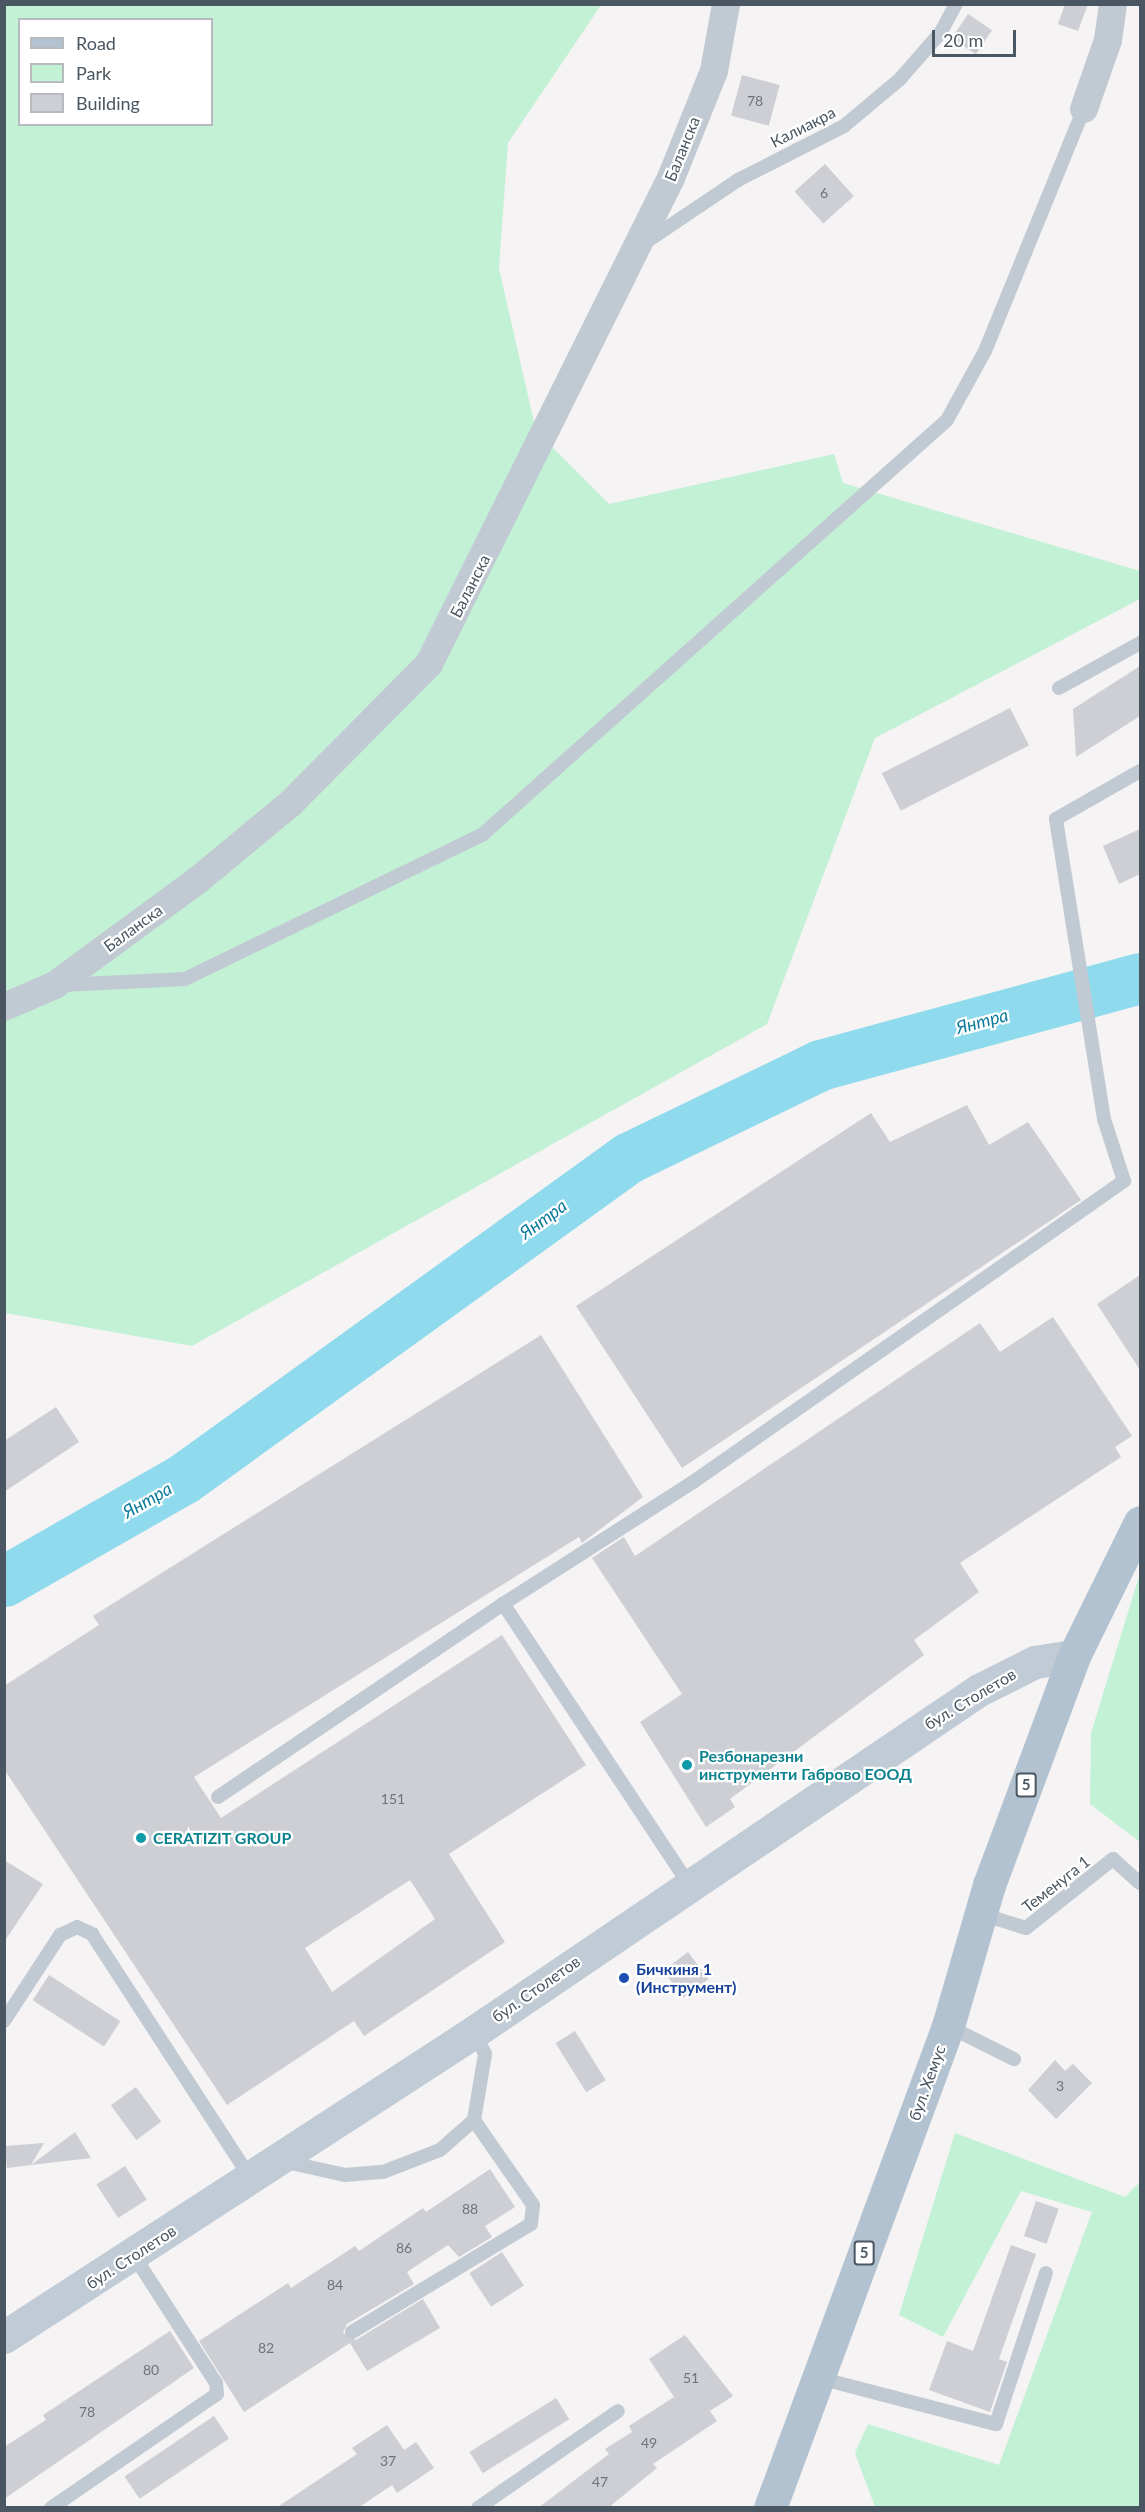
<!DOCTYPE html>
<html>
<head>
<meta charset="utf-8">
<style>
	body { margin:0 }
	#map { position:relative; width:1145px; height:2512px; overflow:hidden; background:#f5f3f3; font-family:Lato,sans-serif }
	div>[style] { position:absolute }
	.green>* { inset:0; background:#c3f1d5 }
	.river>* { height:51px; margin:-25.5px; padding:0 25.5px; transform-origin:25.5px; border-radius:25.5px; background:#90daee }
	.building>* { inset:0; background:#cdcfd5; transform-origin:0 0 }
	.service>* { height:14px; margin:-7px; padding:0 7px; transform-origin:7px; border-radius:7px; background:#c1cad2 }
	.minor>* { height:28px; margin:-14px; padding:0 14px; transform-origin:14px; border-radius:14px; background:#c1cad2 }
	.secondary>* { height:33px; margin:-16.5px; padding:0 16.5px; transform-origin:16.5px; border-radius:16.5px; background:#c1cbd6 }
	.primary>* { height:33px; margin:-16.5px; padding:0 16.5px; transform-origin:16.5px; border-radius:16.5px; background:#b3c2d1 }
	.dots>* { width:16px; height:16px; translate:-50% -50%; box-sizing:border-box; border:3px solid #fff; border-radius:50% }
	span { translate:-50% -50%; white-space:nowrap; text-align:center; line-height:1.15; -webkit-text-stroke:4.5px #fff; paint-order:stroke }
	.number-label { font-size:14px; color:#6b747e }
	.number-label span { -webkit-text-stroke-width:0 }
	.shield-label span { padding:2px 4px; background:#fff; border:2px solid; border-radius:4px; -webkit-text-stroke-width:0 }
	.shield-label { font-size:15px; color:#4a5661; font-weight:700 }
	.street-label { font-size:16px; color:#4a5661 }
	.culture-label { font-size:16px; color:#0d838f; font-weight:700 }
	.left { translate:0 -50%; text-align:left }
	.transit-label { font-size:16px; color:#164399; font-weight:700 }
	.water-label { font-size:18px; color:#0c7c9b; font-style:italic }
	.frame { position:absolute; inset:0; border:6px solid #4a5661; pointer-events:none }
	.legend { position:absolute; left:18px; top:18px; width:195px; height:108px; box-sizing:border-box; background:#fff; border:2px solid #b7bbc0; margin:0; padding:8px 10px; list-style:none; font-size:18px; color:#4a5661 }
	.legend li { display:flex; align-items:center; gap:12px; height:30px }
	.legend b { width:30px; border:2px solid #b7bbc0 }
	.scale { position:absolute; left:932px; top:30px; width:84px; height:27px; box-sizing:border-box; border:3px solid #4a5661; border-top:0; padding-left:8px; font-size:18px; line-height:21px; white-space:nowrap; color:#4a5661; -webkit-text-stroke:4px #fff; paint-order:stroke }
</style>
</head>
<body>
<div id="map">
	<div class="green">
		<i style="clip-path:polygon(evenodd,4px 5px,601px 5px,508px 143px,499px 268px,536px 431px,609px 504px,834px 454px,843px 483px,1140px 571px,1140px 599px,875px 738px,767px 1024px,192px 1346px,5px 1313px,4px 5px,20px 20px,212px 20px,212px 124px,20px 124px,20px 20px)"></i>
		<i style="clip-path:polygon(1140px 1573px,1140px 1842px,1090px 1804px,1091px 1733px)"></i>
		<i style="clip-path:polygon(955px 2133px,1125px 2197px,1140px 2182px,1140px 2507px,875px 2507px,855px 2453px,868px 2424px,999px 2465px,1092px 2212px,1021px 2191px,943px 2337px,899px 2315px)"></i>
	</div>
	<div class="river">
		<i style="left:4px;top:1581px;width:206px;rotate:-29.7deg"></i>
		<i style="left:183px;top:1479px;width:549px;rotate:-35.8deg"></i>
		<i style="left:628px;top:1158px;width:213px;rotate:-25.8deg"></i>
		<i style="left:820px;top:1065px;width:332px;rotate:-15.2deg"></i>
	</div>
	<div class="building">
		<i style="clip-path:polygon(1065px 4px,1088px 4px,1078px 31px,1058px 24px)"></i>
		<i style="left:968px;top:14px;width:29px;height:29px;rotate:34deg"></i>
		<i style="left:742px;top:75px;width:39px;height:42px;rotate:15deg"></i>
		<i style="left:825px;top:164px;width:43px;height:41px;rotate:48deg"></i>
		<i style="clip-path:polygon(1140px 666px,1140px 716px,1076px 757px,1073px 709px)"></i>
		<i style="left:1010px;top:708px;width:42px;height:144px;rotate:63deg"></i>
		<i style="clip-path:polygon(1140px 829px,1140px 874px,1119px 884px,1103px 846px)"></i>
		<i style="clip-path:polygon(967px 1105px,989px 1145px,1028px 1122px,1081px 1200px,682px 1468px,576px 1306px,871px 1113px,890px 1142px)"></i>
		<i style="clip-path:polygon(1140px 1275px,1140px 1370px,1097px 1304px)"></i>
		<i style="clip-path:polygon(1053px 1317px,1132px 1436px,1115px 1447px,1121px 1457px,960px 1563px,979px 1592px,914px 1640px,924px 1655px,730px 1799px,735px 1807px,706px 1827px,640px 1722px,682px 1694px,592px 1558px,624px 1537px,635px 1556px,980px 1323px,1000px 1352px)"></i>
		<i style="clip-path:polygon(evenodd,541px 1335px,643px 1497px,582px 1543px,579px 1537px,194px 1777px,221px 1818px,502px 1635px,586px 1765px,449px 1854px,505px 1942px,364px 2036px,354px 2021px,227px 2105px,4px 1769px,4px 1686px,99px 1625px,93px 1616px,541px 1335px,410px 1880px,435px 1919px,332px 1992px,305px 1948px,410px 1880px)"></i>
		<i style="clip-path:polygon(56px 1407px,79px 1442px,4px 1492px,4px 1441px)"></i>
		<i style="clip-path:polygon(4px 1860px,43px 1884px,4px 1942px)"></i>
		<i style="left:688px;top:1952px;width:34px;height:31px;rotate:53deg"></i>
		<i style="left:49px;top:1975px;width:85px;height:30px;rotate:33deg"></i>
		<i style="left:575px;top:2031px;width:58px;height:23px;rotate:58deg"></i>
		<i style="clip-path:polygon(1055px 2060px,1065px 2071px,1073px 2064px,1092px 2083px,1056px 2119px,1028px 2090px)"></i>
		<i style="left:136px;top:2087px;width:43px;height:31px;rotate:54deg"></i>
		<i style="clip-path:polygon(75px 2132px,91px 2158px,31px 2165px)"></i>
		<i style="clip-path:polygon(44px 2143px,31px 2165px,7px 2168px,5px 2146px)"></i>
		<i style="left:125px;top:2166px;width:40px;height:34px;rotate:57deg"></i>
		<i style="clip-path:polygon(490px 2169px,515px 2207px,485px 2226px,492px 2237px,459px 2257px,448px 2245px,407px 2272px,414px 2284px,347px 2324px,343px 2333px,356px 2340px,423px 2299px,440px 2328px,367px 2371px,350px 2343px,244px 2412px,199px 2341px,288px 2283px,291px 2288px,355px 2246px,359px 2251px,423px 2208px,426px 2212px)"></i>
		<i style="left:1036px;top:2201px;width:24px;height:37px;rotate:19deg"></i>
		<i style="clip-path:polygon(1011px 2245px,1036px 2254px,999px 2359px,1007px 2362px,990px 2412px,929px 2390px,947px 2341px,973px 2351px)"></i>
		<i style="left:502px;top:2252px;width:40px;height:39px;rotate:57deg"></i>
		<i style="clip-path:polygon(170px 2331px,194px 2368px,4px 2499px,4px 2447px,46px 2420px,43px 2415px)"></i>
		<i style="clip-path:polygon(685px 2335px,733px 2396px,710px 2411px,717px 2421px,653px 2464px,657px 2468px,608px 2508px,538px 2508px,609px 2454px,605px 2449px,632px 2432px,629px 2426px,674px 2397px,649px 2359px)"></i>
		<i style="left:556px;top:2398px;width:25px;height:102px;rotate:58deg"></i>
		<i style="left:214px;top:2416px;width:27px;height:108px;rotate:56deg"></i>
		<i style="clip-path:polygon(387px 2425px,404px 2450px,416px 2442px,434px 2468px,397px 2493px,392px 2485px,358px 2508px,276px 2508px,357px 2454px,352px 2448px)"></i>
	</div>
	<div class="service">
		<i style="left:646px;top:242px;width:111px;rotate:-34deg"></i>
		<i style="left:738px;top:180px;width:119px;rotate:-27deg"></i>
		<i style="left:844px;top:126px;width:73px;rotate:-40deg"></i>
		<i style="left:900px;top:79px;width:62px;rotate:-48.9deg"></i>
		<i style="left:941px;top:32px;width:32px;rotate:-62deg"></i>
		<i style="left:1059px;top:688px;width:93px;rotate:-29.1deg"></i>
		<i style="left:62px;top:985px;width:123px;rotate:-2.8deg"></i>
		<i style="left:185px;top:979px;width:330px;rotate:-25.9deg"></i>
		<i style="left:482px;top:835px;width:623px;rotate:-41.75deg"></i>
		<i style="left:947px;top:420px;width:79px;rotate:-61.2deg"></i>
		<i style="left:985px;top:351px;width:261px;rotate:-67.8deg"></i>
		<i style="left:218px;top:1797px;width:344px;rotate:-34.1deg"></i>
		<i style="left:688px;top:1883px;width:335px;rotate:-123.5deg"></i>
		<i style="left:503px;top:1604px;width:226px;rotate:-32.7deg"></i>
		<i style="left:693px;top:1482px;width:526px;rotate:-34.93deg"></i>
		<i style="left:1124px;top:1181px;width:65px;rotate:-107.9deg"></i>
		<i style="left:1104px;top:1119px;width:304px;rotate:-99.1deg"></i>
		<i style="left:1056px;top:819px;width:97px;rotate:-29.7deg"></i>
		<i style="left:981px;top:1914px;width:47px;rotate:17.3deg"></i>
		<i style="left:1026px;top:1928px;width:111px;rotate:-38.4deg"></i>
		<i style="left:1113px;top:1859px;width:36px;rotate:42deg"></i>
		<i style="left:4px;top:2021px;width:103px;rotate:-56.9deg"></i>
		<i style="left:60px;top:1935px;width:19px;rotate:-25deg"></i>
		<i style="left:77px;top:1927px;width:17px;rotate:25deg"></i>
		<i style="left:92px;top:1934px;width:290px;rotate:57deg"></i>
		<i style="left:948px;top:2026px;width:74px;rotate:26.6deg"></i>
		<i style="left:282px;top:2161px;width:65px;rotate:12.5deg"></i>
		<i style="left:345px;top:2175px;width:38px;rotate:-5deg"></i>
		<i style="left:383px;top:2172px;width:61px;rotate:-21.1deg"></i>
		<i style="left:440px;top:2150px;width:45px;rotate:-41.4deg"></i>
		<i style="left:474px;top:2120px;width:67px;rotate:-80.5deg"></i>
		<i style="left:485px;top:2054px;width:25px;rotate:-117deg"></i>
		<i style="left:352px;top:2332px;width:209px;rotate:-31.1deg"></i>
		<i style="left:531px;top:2224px;width:19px;rotate:-84deg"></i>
		<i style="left:533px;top:2205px;width:103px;rotate:-124.8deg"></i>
		<i style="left:819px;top:2378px;width:183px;rotate:14.6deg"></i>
		<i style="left:996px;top:2424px;width:159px;rotate:-71.7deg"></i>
		<i style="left:51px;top:2508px;width:201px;rotate:-34.5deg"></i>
		<i style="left:217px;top:2394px;width:11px;rotate:-95deg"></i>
		<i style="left:216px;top:2383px;width:151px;rotate:-122.8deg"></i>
		<i style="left:478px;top:2508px;width:170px;rotate:-34.7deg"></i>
	</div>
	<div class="minor">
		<i style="left:1084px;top:109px;width:73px;rotate:-70.8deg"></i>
		<i style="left:1108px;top:40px;width:36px;rotate:-82deg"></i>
		<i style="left:4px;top:1007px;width:56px;rotate:-23.3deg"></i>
		<i style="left:55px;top:985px;width:177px;rotate:-36.3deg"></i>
		<i style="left:198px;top:880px;width:121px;rotate:-39.6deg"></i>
		<i style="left:291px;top:803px;width:196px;rotate:-45.2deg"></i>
		<i style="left:429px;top:664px;width:543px;rotate:-63.53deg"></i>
		<i style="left:671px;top:178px;width:115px;rotate:-68.1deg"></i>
		<i style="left:714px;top:71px;width:68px;rotate:-79.8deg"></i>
	</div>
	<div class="secondary">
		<i style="left:4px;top:2337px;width:560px;rotate:-32.98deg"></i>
		<i style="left:474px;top:2032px;width:610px;rotate:-34.11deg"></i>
		<i style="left:979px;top:1690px;width:63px;rotate:-26.6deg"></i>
		<i style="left:1035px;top:1662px;width:39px;rotate:-9deg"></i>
	</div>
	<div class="primary">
		<i style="left:770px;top:2508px;width:514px;rotate:-69.73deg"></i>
		<i style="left:948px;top:2026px;width:147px;rotate:-73.8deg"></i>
		<i style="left:989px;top:1885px;width:244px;rotate:-69.6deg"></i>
		<i style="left:1074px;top:1656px;width:149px;rotate:-63.8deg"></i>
	</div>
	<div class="dots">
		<i style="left:687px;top:1765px;background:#0f9aa8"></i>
		<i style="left:141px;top:1838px;background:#0f9aa8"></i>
		<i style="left:624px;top:1978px;background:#1a4fb4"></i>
	</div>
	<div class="number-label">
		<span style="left:755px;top:101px">78</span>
		<span style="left:824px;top:193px">6</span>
		<span style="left:393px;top:1799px">151</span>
		<span style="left:1060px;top:2086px">3</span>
		<span style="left:470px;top:2209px">88</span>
		<span style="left:404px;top:2248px">86</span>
		<span style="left:335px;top:2285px">84</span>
		<span style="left:266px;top:2348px">82</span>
		<span style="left:151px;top:2370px">80</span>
		<span style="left:691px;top:2378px">51</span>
		<span style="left:87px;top:2412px">78</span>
		<span style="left:649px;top:2443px">49</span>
		<span style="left:388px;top:2461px">37</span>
		<span style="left:600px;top:2482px">47</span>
	</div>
	<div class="shield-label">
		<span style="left:1026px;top:1785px">5</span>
		<span style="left:864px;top:2253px">5</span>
	</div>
	<div class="street-label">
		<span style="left:803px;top:127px;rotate:-27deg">Калиакра</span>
		<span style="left:682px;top:149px;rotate:-68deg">Баланска</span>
		<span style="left:470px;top:586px;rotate:-63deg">Баланска</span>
		<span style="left:133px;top:928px;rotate:-36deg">Баланска</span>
		<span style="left:970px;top:1699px;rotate:-31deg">бул. Столетов</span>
		<span style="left:1056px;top:1884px;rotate:-38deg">Теменуга 1</span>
		<span style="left:536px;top:1989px;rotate:-35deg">бул. Столетов</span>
		<span style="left:927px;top:2083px;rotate:-70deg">бул. Хемус</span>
		<span style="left:131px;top:2257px;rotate:-33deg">бул. Столетов</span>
	</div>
	<div class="culture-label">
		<span class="left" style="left:699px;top:1765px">Резбонарезни<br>инструменти Габрово ЕООД</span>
		<span class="left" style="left:153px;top:1838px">CERATIZIT GROUP</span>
	</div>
	<div class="transit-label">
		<span class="left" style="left:636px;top:1978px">Бичкиня 1<br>(Инструмент)</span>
	</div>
	<div class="water-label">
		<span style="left:982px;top:1021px;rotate:-15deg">Янтра</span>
		<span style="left:543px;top:1219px;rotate:-36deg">Янтра</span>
		<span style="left:147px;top:1500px;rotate:-30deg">Янтра</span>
	</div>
	<div class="frame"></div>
	<ul class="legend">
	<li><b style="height:8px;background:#b3c2d1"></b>Road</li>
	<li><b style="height:16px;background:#c3f1d5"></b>Park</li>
	<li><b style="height:16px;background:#cdcfd5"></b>Building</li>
	</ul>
	<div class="scale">20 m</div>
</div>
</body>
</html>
